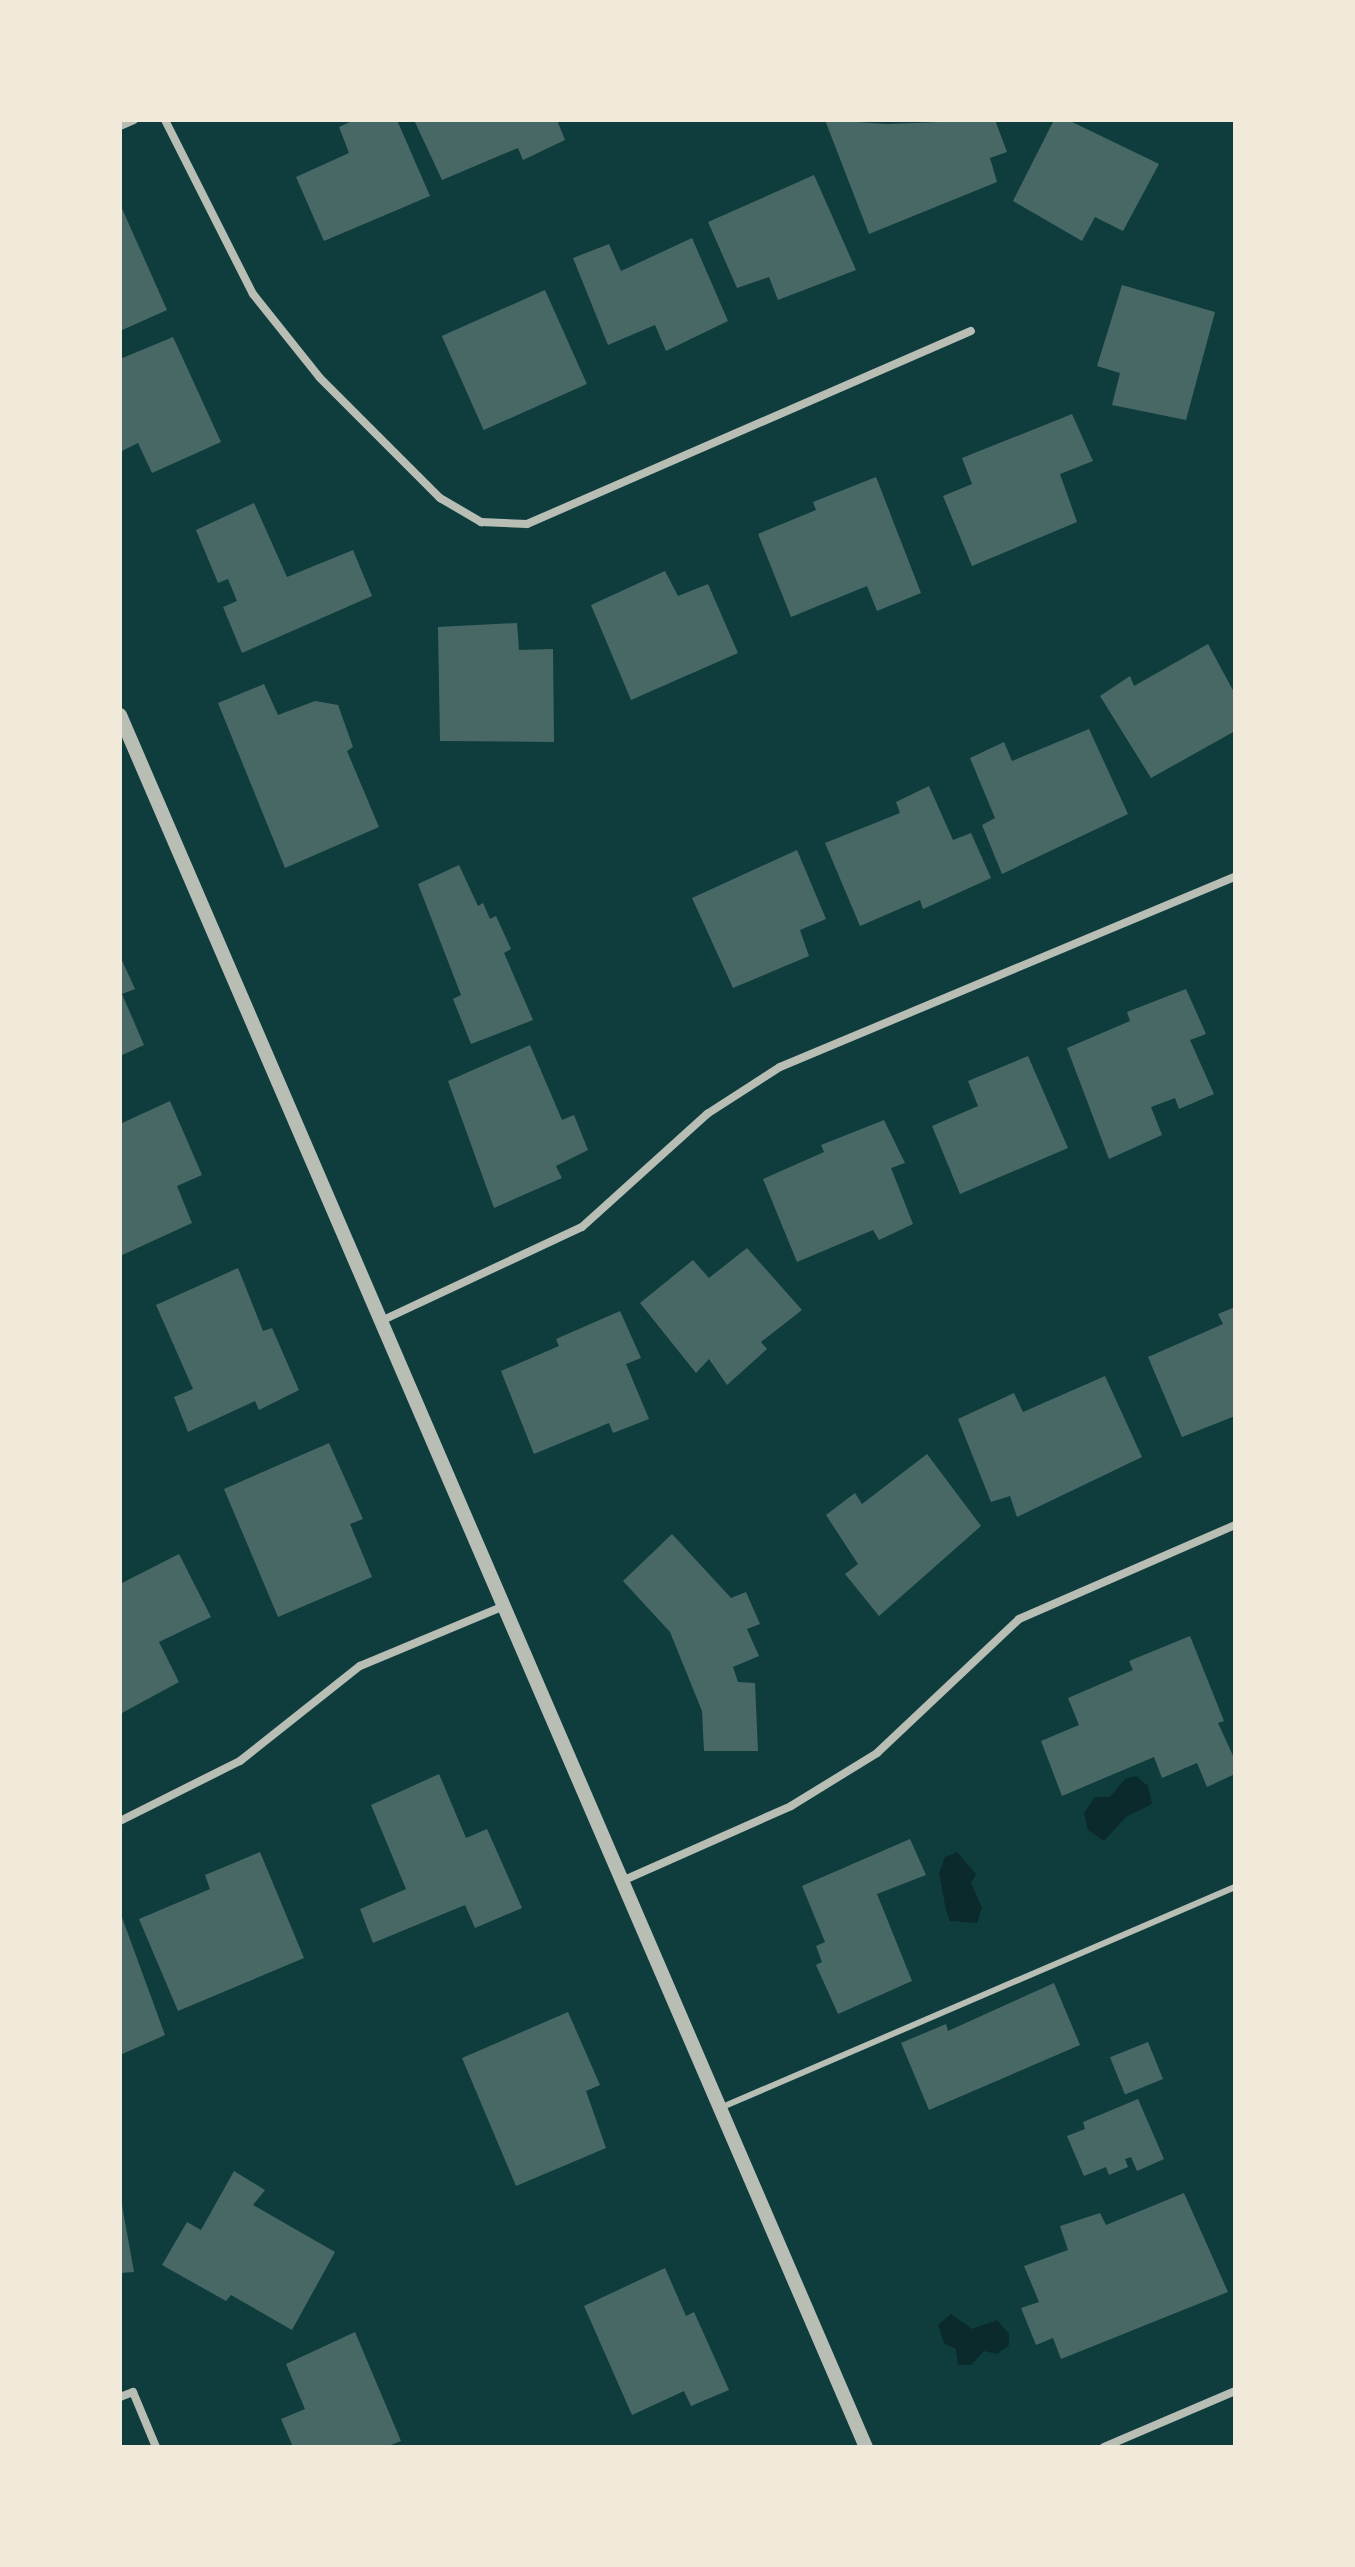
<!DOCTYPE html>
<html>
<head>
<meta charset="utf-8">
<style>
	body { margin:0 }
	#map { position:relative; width:1355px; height:2567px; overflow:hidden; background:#0f3d3e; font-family:"DM Sans",sans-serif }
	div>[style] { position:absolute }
	.water>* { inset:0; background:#0a2a2b }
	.building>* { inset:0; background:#486865; transform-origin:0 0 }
	.service>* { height:6px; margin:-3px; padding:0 3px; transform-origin:3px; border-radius:3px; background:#b8beb3 }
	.minor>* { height:8px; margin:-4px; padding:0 4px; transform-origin:4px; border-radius:4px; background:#b8beb3 }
	.tertiary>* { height:14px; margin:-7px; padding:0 7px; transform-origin:7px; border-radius:7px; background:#b8beb3 }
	span { translate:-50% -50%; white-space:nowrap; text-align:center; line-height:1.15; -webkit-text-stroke:8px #f1e9da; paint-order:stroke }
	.frame { position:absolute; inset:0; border:122px solid #f1e9da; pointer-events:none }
</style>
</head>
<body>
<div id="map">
	<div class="water">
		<i style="clip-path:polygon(1136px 1776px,1148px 1786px,1152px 1804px,1126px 1817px,1104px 1841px,1088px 1830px,1084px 1813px,1095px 1797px,1110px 1797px,1125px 1779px)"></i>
		<i style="clip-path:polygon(957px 1852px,976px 1874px,971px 1883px,982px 1908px,977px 1923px,950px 1921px,946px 1910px,939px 1873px,945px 1857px)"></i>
		<i style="clip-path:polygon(951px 2314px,972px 2329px,997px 2320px,1009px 2334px,1009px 2345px,997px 2354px,984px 2351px,971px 2365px,958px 2365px,956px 2349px,944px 2343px,938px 2325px)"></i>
	</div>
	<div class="building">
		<i style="clip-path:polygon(354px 120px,397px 120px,430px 196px,324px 241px,296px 177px,349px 153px,339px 127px)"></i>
		<i style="clip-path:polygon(414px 120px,557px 120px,565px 140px,523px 160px,518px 148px,442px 180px)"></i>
		<i style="clip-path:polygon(825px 120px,887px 124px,995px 120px,1007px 152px,990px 158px,997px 182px,869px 234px)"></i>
		<i style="clip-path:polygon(1054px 120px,1068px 120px,1159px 164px,1123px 231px,1095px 217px,1082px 241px,1013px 201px)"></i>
		<i style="clip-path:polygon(814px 175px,856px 270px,778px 300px,769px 277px,737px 288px,708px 222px)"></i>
		<i style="clip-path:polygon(120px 204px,167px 310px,120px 331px)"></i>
		<i style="clip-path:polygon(692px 238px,728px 321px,666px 351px,655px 325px,608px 345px,573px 258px,609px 244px,621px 271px)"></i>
		<i style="clip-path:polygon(1122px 285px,1215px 312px,1186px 420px,1112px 405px,1120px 373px,1097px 366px)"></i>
		<i style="left:545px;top:290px;width:103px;height:113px;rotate:66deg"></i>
		<i style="clip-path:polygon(173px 337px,221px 442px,152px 473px,138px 443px,120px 452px,120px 359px)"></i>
		<i style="clip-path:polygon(1072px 414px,1093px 461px,1060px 474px,1077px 522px,972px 566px,943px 496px,972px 484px,962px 458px)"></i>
		<i style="clip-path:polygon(876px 477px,921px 593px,877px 611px,867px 586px,791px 617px,758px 534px,816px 510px,813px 502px)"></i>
		<i style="clip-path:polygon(254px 503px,287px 577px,353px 550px,372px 596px,242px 653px,223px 607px,237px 601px,228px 579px,218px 583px,196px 530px)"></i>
		<i style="clip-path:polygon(665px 571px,678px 596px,708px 584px,738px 653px,631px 700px,591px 605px)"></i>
		<i style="clip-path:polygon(517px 623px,519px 650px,553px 649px,554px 742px,440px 741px,438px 627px)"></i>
		<i style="clip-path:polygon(1208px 644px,1235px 694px,1235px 731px,1151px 778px,1100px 696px,1130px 676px,1134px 686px)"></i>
		<i style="clip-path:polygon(264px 684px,278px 715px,315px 701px,338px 705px,353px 747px,347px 751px,379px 827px,285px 868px,218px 703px)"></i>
		<i style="clip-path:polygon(1089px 729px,1128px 814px,1002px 874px,982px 825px,995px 818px,970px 758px,1004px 742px,1012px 761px)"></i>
		<i style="clip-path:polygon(929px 786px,953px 840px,971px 833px,991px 878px,923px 909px,920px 900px,860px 926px,825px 843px,900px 813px,896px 802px)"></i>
		<i style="clip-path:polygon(797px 850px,826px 919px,800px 930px,809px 956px,733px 988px,692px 898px)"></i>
		<i style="clip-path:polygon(459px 865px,478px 906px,483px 903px,490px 919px,496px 916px,511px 949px,504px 953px,533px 1020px,471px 1044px,453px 999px,461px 995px,418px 884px)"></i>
		<i style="clip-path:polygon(120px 956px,135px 989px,122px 994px,144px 1045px,120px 1056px)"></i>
		<i style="clip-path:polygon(1186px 989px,1206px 1034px,1190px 1040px,1214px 1094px,1179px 1109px,1175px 1098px,1151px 1107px,1162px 1135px,1109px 1159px,1067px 1048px,1130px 1021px,1127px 1012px)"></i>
		<i style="clip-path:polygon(530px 1045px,562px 1120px,574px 1115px,588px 1150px,556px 1166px,562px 1178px,494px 1208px,448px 1081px)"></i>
		<i style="clip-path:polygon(1028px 1056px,1068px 1148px,960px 1194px,932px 1126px,978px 1106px,968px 1081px)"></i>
		<i style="clip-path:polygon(170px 1101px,202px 1175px,177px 1186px,192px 1223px,120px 1256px,120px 1124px)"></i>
		<i style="clip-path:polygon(884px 1120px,905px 1163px,891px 1168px,913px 1224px,879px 1240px,873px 1230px,797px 1262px,763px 1179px,824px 1152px,821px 1145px)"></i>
		<i style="clip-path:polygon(747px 1248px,802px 1310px,761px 1342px,767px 1349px,727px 1385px,709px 1359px,696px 1373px,640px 1303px,693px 1260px,709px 1278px)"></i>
		<i style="clip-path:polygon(238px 1268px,263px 1331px,272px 1328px,299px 1390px,259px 1410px,255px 1401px,188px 1432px,174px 1397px,193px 1389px,156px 1305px)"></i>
		<i style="clip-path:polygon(1235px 1307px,1235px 1416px,1182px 1437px,1148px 1357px,1223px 1324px,1218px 1314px)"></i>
		<i style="clip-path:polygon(620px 1311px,641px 1358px,626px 1364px,649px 1419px,613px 1433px,609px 1423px,534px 1454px,501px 1371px,559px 1346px,556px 1339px)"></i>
		<i style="clip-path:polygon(1105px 1376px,1142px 1457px,1017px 1517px,1010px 1496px,991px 1502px,958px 1419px,1014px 1393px,1023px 1412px)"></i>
		<i style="clip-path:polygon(329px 1443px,363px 1519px,350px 1524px,372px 1577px,278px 1617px,224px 1489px)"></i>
		<i style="clip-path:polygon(927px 1454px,981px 1526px,879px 1616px,845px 1574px,858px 1564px,826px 1515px,855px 1493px,862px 1504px)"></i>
		<i style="clip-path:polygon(672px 1534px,731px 1598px,746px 1592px,760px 1624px,747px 1629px,759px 1656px,733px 1667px,738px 1682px,755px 1683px,758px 1751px,704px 1751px,702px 1711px,670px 1632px,623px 1581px)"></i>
		<i style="clip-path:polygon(179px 1554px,211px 1617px,159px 1642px,179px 1682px,120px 1714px,120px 1584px)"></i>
		<i style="clip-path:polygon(1190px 1636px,1224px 1721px,1218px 1723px,1235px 1760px,1235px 1774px,1207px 1787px,1197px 1763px,1162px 1778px,1154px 1757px,1062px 1796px,1041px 1741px,1079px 1725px,1068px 1698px,1133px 1670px,1129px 1661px)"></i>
		<i style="clip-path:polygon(439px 1774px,466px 1838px,487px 1829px,522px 1908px,475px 1928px,465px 1905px,373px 1943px,360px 1909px,406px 1889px,371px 1805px)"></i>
		<i style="clip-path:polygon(910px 1839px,926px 1875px,877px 1894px,912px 1981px,838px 2014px,816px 1965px,822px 1962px,816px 1946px,825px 1942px,802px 1886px)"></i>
		<i style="clip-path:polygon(260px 1852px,304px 1958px,178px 2011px,139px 1919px,210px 1889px,205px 1875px)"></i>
		<i style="clip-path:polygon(120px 1912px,165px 2035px,120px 2055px)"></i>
		<i style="clip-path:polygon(1054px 1983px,1080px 2045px,929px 2110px,901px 2043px,946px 2024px,948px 2031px)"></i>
		<i style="clip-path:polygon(568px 2012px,600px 2085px,586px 2091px,606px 2148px,516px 2186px,462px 2058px)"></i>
		<i style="left:1148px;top:2042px;width:40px;height:41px;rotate:68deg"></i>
		<i style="clip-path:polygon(1138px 2099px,1164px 2159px,1137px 2171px,1131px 2157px,1125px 2159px,1128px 2167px,1109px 2175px,1106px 2167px,1084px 2176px,1067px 2136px,1085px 2129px,1083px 2122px)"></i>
		<i style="clip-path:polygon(234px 2171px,265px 2190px,253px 2205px,335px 2252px,292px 2330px,231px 2295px,226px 2301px,162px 2265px,187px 2222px,201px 2230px)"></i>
		<i style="clip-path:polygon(1184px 2193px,1228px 2292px,1061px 2359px,1053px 2338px,1036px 2345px,1021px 2308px,1039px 2302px,1024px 2266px,1068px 2250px,1060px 2226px,1100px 2213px,1106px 2225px)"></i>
		<i style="clip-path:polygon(120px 2194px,134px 2272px,120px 2273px)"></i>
		<i style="clip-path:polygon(665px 2268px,686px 2316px,694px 2312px,729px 2390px,691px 2406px,684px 2391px,632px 2415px,584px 2306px)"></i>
		<i style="clip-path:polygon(355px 2332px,401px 2441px,386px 2447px,293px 2447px,281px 2419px,305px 2409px,286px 2364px)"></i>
	</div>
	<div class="service">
		<i style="left:720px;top:2108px;width:560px;rotate:-23.23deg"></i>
	</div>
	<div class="minor">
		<i style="left:165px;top:120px;width:195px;rotate:63.2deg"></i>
		<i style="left:253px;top:294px;width:107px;rotate:51.4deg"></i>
		<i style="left:320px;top:378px;width:170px;rotate:45deg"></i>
		<i style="left:440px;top:498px;width:48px;rotate:30.3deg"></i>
		<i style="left:481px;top:522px;width:46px;rotate:2.5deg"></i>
		<i style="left:527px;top:524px;width:484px;rotate:-23.5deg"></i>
		<i style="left:120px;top:126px;width:15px;rotate:-23deg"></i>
		<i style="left:381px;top:1321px;width:222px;rotate:-25.1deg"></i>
		<i style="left:582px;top:1227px;width:169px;rotate:-42.1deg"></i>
		<i style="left:707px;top:1114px;width:87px;rotate:-32.8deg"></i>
		<i style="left:780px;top:1067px;width:493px;rotate:-22.7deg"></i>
		<i style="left:120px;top:1821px;width:134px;rotate:-26.6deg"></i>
		<i style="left:240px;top:1761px;width:153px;rotate:-38.4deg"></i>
		<i style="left:360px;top:1666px;width:156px;rotate:-22.6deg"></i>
		<i style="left:622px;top:1881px;width:185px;rotate:-23.9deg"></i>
		<i style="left:791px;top:1806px;width:101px;rotate:-31.6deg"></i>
		<i style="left:877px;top:1753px;width:195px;rotate:-43.3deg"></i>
		<i style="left:1019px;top:1619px;width:236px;rotate:-23.5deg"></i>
		<i style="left:120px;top:2397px;width:14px;rotate:-21deg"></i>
		<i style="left:133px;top:2392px;width:60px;rotate:67.3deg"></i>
		<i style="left:1104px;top:2447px;width:142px;rotate:-23.1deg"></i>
	</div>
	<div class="tertiary">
		<i style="left:120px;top:715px;width:1886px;rotate:66.7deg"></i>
	</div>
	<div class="frame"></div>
</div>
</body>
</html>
